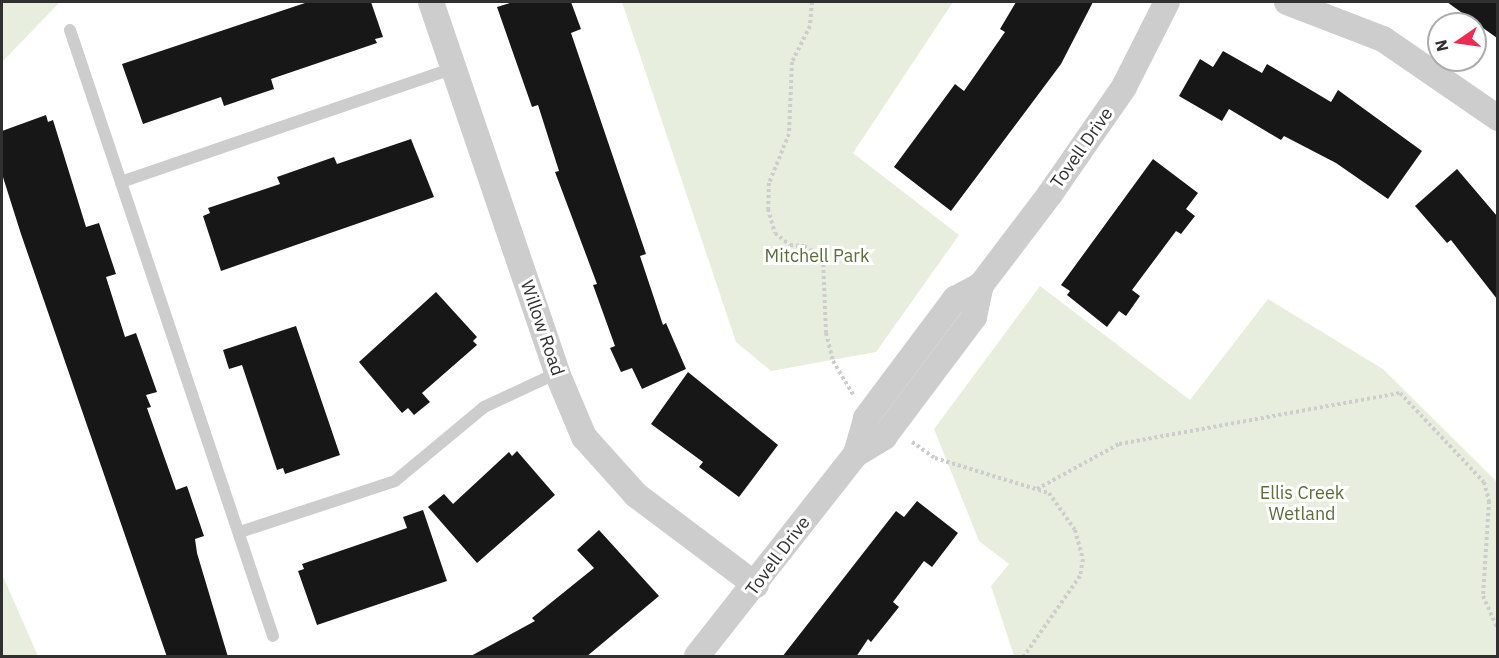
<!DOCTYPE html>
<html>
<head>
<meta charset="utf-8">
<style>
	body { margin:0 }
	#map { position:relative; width:1499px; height:658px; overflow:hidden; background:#fff; font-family:"IBM Plex Sans",sans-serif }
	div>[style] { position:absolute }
	.green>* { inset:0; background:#e8eede }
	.building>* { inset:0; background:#171717 }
	.path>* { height:4px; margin-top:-2px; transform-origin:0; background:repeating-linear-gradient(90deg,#cdcdcd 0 3px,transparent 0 6px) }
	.service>* { height:12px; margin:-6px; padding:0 6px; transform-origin:6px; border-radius:6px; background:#cdcdcd }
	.minor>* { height:26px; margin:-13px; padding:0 13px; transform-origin:13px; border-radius:13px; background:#cdcdcd }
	span { translate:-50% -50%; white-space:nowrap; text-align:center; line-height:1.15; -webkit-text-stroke:6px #fff; paint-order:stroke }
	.street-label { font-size:18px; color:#303030 }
	.park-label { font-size:18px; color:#5a6e3b }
	.frame { position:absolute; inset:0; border:3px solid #303030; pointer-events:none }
	.north { position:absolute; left:1427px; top:12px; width:60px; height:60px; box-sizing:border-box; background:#fff; border:2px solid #acacac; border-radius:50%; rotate:257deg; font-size:16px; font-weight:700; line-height:24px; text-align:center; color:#303030 }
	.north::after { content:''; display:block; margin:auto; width:21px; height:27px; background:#ed2c54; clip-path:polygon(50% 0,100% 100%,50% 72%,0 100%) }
</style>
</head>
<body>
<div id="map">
	<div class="green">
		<i style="clip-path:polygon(2px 2px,59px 3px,2px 62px)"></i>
		<i style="clip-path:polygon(622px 2px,953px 2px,853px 153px,959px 235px,876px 352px,771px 371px,736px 342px)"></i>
		<i style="clip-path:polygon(1040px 286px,1190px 400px,1268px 299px,1383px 369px,1497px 482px,1497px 656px,1014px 656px,991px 586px,1009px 564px,979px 541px,934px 429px)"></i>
		<i style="clip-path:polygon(2px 574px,38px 656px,2px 656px)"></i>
	</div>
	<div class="building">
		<i style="clip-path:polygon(308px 2px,371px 2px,383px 37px,375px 39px,377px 43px,271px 79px,274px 89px,224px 106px,221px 97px,143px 124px,122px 64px)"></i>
		<i style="clip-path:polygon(513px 2px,571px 2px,581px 29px,571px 33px,646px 254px,640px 256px,663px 325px,666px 323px,686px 369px,642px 389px,632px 368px,621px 372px,610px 348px,615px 346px,593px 285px,597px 284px,555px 172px,559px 171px,538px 105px,532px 107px,497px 7px)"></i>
		<i style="clip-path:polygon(1016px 2px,1093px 2px,1061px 64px,951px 211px,894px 167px,955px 84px,964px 91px,1005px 32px,1000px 29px)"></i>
		<i style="clip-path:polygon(1447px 2px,1497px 2px,1497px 38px)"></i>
		<i style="clip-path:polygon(1223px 51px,1262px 73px,1267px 64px,1331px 102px,1338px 90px,1422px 151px,1388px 199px,1336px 163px,1284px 136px,1281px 140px,1229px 109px,1222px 121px,1179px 96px,1200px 59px,1213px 67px)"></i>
		<i style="clip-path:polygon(46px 115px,48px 122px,53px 120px,86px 227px,99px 223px,116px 274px,106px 277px,125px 337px,136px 333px,157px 392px,146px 395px,151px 407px,147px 408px,176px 490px,187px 486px,204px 536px,195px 539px,197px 553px,228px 657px,167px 657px,21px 234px,2px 174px,2px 131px)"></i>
		<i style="clip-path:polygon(411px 139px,434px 197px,221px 271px,203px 216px,210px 213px,208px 208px,280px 184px,277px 177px,334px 157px,337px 164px)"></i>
		<i style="clip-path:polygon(1153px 159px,1198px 193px,1186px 209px,1195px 216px,1181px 234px,1176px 231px,1132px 290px,1140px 296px,1126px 316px,1119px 311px,1107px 327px,1067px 295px,1070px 291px,1061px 285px)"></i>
		<i style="clip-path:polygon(1457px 169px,1497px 216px,1497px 299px,1451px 240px,1447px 243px,1415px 206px)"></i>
		<i style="clip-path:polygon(436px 292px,477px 337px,473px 341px,477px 345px,422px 393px,430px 402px,414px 415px,408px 408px,402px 413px,359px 362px)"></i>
		<i style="clip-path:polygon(296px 326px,340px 455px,285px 474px,283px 468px,277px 470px,242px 365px,229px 369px,223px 350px)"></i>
		<i style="clip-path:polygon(688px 372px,778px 445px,739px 497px,699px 467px,703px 462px,651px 424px)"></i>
		<i style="clip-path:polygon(517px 451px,555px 495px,477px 563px,428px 507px,444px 494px,453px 504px,509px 452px,512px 456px)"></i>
		<i style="clip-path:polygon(917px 501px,958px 533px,932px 567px,924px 561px,893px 602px,899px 607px,871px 642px,868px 639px,856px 657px,782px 657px,896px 511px,904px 517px)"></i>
		<i style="clip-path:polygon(423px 510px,447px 581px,317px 625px,298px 571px,304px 569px,302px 564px,407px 528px,403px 517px)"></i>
		<i style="clip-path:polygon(599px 530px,659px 596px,586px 657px,469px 657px,535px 621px,532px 618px,594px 568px,577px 550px)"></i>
	</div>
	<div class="path">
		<i style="left:812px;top:2px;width:24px;rotate:95deg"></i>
		<i style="left:810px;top:26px;width:40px;rotate:116.6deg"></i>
		<i style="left:792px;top:62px;width:72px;rotate:92.4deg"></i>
		<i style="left:789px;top:134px;width:53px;rotate:112.2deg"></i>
		<i style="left:769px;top:183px;width:26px;rotate:92deg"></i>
		<i style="left:768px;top:209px;width:25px;rotate:74deg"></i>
		<i style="left:775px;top:233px;width:19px;rotate:39deg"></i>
		<i style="left:790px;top:245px;width:14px;rotate:4deg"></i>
		<i style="left:804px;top:246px;width:22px;rotate:32deg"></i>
		<i style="left:823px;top:258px;width:75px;rotate:87.7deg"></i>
		<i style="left:826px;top:333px;width:29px;rotate:76deg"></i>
		<i style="left:833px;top:361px;width:39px;rotate:59deg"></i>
		<i style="left:912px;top:442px;width:28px;rotate:35deg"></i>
		<i style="left:935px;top:458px;width:119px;rotate:17.1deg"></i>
		<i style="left:1049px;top:493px;width:45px;rotate:54.9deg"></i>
		<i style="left:1075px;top:530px;width:30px;rotate:75deg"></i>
		<i style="left:1083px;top:559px;width:17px;rotate:100deg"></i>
		<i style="left:1080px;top:576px;width:98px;rotate:125deg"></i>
		<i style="left:1037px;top:489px;width:94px;rotate:-28.8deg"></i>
		<i style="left:1119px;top:444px;width:286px;rotate:-10.3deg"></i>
		<i style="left:1400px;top:393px;width:122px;rotate:46.7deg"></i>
		<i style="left:1484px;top:482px;width:20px;rotate:75deg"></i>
		<i style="left:1489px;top:501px;width:95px;rotate:93.6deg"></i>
		<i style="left:1483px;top:596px;width:37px;rotate:66deg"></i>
	</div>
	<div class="service">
		<i style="left:70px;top:30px;width:639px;rotate:71.48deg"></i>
		<i style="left:121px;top:182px;width:352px;rotate:-18.9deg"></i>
		<i style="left:240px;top:532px;width:163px;rotate:-18.2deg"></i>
		<i style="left:395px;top:481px;width:116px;rotate:-39.7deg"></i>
		<i style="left:484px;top:407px;width:81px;rotate:-25deg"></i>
	</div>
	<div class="minor">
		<i style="left:431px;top:2px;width:392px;rotate:71.2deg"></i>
		<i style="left:557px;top:373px;width:69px;rotate:67.1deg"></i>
		<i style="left:584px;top:437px;width:78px;rotate:48.1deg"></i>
		<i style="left:636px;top:495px;width:150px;rotate:36.9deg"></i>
		<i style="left:1287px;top:2px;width:103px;rotate:21.1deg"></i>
		<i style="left:1383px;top:39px;width:140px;rotate:34.5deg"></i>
		<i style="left:856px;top:454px;width:33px;rotate:-31deg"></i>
		<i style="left:884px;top:437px;width:150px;rotate:-53.1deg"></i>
		<i style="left:974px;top:317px;width:33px;rotate:-78deg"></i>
		<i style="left:697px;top:656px;width:257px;rotate:-51.8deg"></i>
		<i style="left:856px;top:454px;width:37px;rotate:-74deg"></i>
		<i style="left:866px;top:418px;width:149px;rotate:-53.2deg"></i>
		<i style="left:955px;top:299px;width:30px;rotate:-28deg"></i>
		<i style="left:981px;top:285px;width:114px;rotate:-52.8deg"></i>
		<i style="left:1050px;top:194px;width:130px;rotate:-55.3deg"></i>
		<i style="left:1124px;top:87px;width:95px;rotate:-63.2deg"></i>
	</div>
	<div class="street-label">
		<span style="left:1082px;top:148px;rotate:-55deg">Tovell Drive</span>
		<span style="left:542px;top:328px;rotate:71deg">Willow Road</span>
		<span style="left:778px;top:556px;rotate:-53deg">Tovell Drive</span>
	</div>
	<div class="park-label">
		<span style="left:817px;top:256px">Mitchell Park</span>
		<span style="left:1302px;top:504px">Ellis Creek<br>Wetland</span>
	</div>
	<div class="frame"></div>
	<div class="north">N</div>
</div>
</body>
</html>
